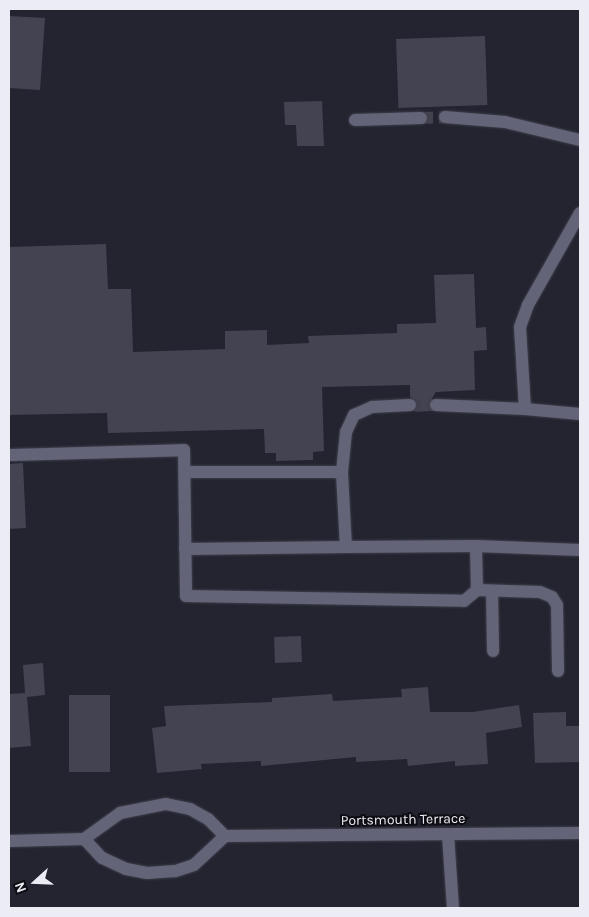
<!DOCTYPE html>
<html>
<head>
<meta charset="utf-8">
<style>
	body { margin:0 }
	#map { position:relative; width:589px; height:917px; overflow:hidden; background:#232430; font-family:Karla,sans-serif }
	div>[style] { position:absolute }
	.building>* { inset:0; background:#434352; transform-origin:0 0 }
	.minor-tunnel>* { height:12px; margin-top:-6px; transform-origin:0; background:repeating-linear-gradient(90deg,#41424e 0 12px,transparent 0 18px) }
	.roads { filter:drop-shadow(0 0 1px #3f404c) drop-shadow(0 0 1px #3f404c) }
	.minor>* { height:12px; margin:-6px; padding:0 6px; transform-origin:6px; border-radius:6px; background:#636478 }
	span { translate:-50% -50%; white-space:nowrap; text-align:center; line-height:1.15; -webkit-text-stroke:4px #0d0d13; paint-order:stroke }
	.street-label { font-size:14px; color:#ececf5 }
	.frame { position:absolute; inset:0; border:10px solid #ececf5; pointer-events:none }
	.north { position:absolute; left:10px; top:857px; width:50px; height:50px; -webkit-text-stroke:4px #0d0d13; paint-order:stroke; rotate:250deg; font-size:14px; font-weight:700; line-height:20px; text-align:center; color:#ececf5 }
	.north::after { content:''; display:block; margin:auto; width:18px; height:22px; background:#ececf5; clip-path:polygon(50% 0,100% 100%,50% 72%,0 100%) }
</style>
</head>
<body>
<div id="map">
	<div class="building">
		<i style="clip-path:polygon(9px 16px,45px 18px,40px 90px,9px 88px)"></i>
		<i style="left:485px;top:36px;width:69px;height:89px;rotate:88deg"></i>
		<i style="clip-path:polygon(322px 101px,324px 146px,297px 146px,296px 125px,285px 125px,284px 102px)"></i>
		<i style="clip-path:polygon(106px 244px,108px 289px,131px 289px,133px 352px,225px 349px,225px 331px,267px 330px,267px 345px,309px 343px,308px 336px,397px 333px,397px 324px,436px 323px,434px 275px,474px 274px,476px 328px,486px 327px,487px 350px,474px 351px,475px 390px,436px 392px,428px 404px,431px 411px,415px 412px,418px 404px,410px 397px,410px 385px,322px 387px,324px 451px,313px 452px,313px 460px,276px 461px,276px 453px,265px 453px,264px 429px,108px 433px,107px 413px,9px 415px,9px 247px)"></i>
		<i style="clip-path:polygon(23px 463px,26px 528px,9px 529px,9px 464px)"></i>
		<i style="left:301px;top:636px;width:26px;height:27px;rotate:88deg"></i>
		<i style="clip-path:polygon(43px 663px,45px 695px,27px 697px,31px 746px,9px 748px,9px 694px,25px 693px,23px 665px)"></i>
		<i style="clip-path:polygon(428px 687px,430px 712px,473px 712px,519px 705px,522px 727px,486px 733px,488px 764px,455px 766px,455px 761px,408px 766px,407px 759px,356px 762px,356px 757px,261px 766px,261px 761px,201px 764px,202px 769px,157px 773px,152px 728px,166px 726px,164px 706px,272px 702px,272px 698px,332px 694px,333px 701px,402px 697px,401px 689px)"></i>
		<i style="left:69px;top:695px;width:41px;height:77px"></i>
		<i style="clip-path:polygon(566px 712px,566px 726px,580px 726px,580px 762px,535px 763px,533px 713px)"></i>
	</div>
	<div class="minor-tunnel">
		<i style="left:421px;top:118px;width:24px;rotate:-2deg"></i>
		<i style="left:410px;top:405px;width:26px"></i>
	</div>
	<div class="roads">
		<div class="minor">
			<i style="left:445px;top:117px;width:60px;rotate:4.8deg"></i>
			<i style="left:505px;top:122px;width:77px;rotate:13.5deg"></i>
			<i style="left:355px;top:120px;width:66px;rotate:-1.7deg"></i>
			<i style="left:580px;top:213px;width:106px;rotate:119.5deg"></i>
			<i style="left:528px;top:305px;width:23px;rotate:110deg"></i>
			<i style="left:520px;top:327px;width:82px;rotate:86.5deg"></i>
			<i style="left:525px;top:409px;width:55px;rotate:5.2deg"></i>
			<i style="left:436px;top:405px;width:89px;rotate:2.6deg"></i>
			<i style="left:9px;top:455px;width:175px;rotate:-1.6deg"></i>
			<i style="left:184px;top:450px;width:146px;rotate:89.2deg"></i>
			<i style="left:186px;top:596px;width:278px;rotate:1deg"></i>
			<i style="left:464px;top:601px;width:17px;rotate:-40deg"></i>
			<i style="left:477px;top:590px;width:44px;rotate:-91.3deg"></i>
			<i style="left:476px;top:546px;width:130px;rotate:179.6deg"></i>
			<i style="left:346px;top:547px;width:75px;rotate:-93.1deg"></i>
			<i style="left:342px;top:472px;width:157px;rotate:180deg"></i>
			<i style="left:342px;top:472px;width:40px;rotate:-84.3deg"></i>
			<i style="left:346px;top:432px;width:19px;rotate:-65deg"></i>
			<i style="left:354px;top:415px;width:20px;rotate:-24deg"></i>
			<i style="left:372px;top:407px;width:38px;rotate:-3deg"></i>
			<i style="left:476px;top:546px;width:104px;rotate:2.2deg"></i>
			<i style="left:185px;top:549px;width:161px;rotate:-0.7deg"></i>
			<i style="left:477px;top:590px;width:63px;rotate:1.8deg"></i>
			<i style="left:540px;top:592px;width:13px;rotate:23deg"></i>
			<i style="left:552px;top:597px;width:9px;rotate:58deg"></i>
			<i style="left:557px;top:605px;width:66px;rotate:89.1deg"></i>
			<i style="left:492px;top:591px;width:60px;rotate:89deg"></i>
			<i style="left:448px;top:835px;width:73px;rotate:86.1deg"></i>
			<i style="left:225px;top:836px;width:42px;rotate:136.9deg"></i>
			<i style="left:194px;top:865px;width:20px;rotate:162deg"></i>
			<i style="left:175px;top:871px;width:28px;rotate:176deg"></i>
			<i style="left:147px;top:873px;width:21px;rotate:-169deg"></i>
			<i style="left:126px;top:869px;width:26px;rotate:-155deg"></i>
			<i style="left:102px;top:858px;width:26px;rotate:-133deg"></i>
			<i style="left:84px;top:839px;width:44px;rotate:-35.8deg"></i>
			<i style="left:120px;top:813px;width:47px;rotate:-11.1deg"></i>
			<i style="left:166px;top:804px;width:25px;rotate:12deg"></i>
			<i style="left:190px;top:809px;width:21px;rotate:29deg"></i>
			<i style="left:208px;top:819px;width:24px;rotate:45deg"></i>
			<i style="left:225px;top:836px;width:355px;rotate:-0.5deg"></i>
			<i style="left:9px;top:841px;width:75px;rotate:-1.5deg"></i>
		</div>
	</div>
	<div class="street-label">
		<span style="left:403px;top:820px;rotate:-1deg">Portsmouth Terrace</span>
	</div>
	<div class="frame"></div>
	<div class="north">N</div>
</div>
</body>
</html>
